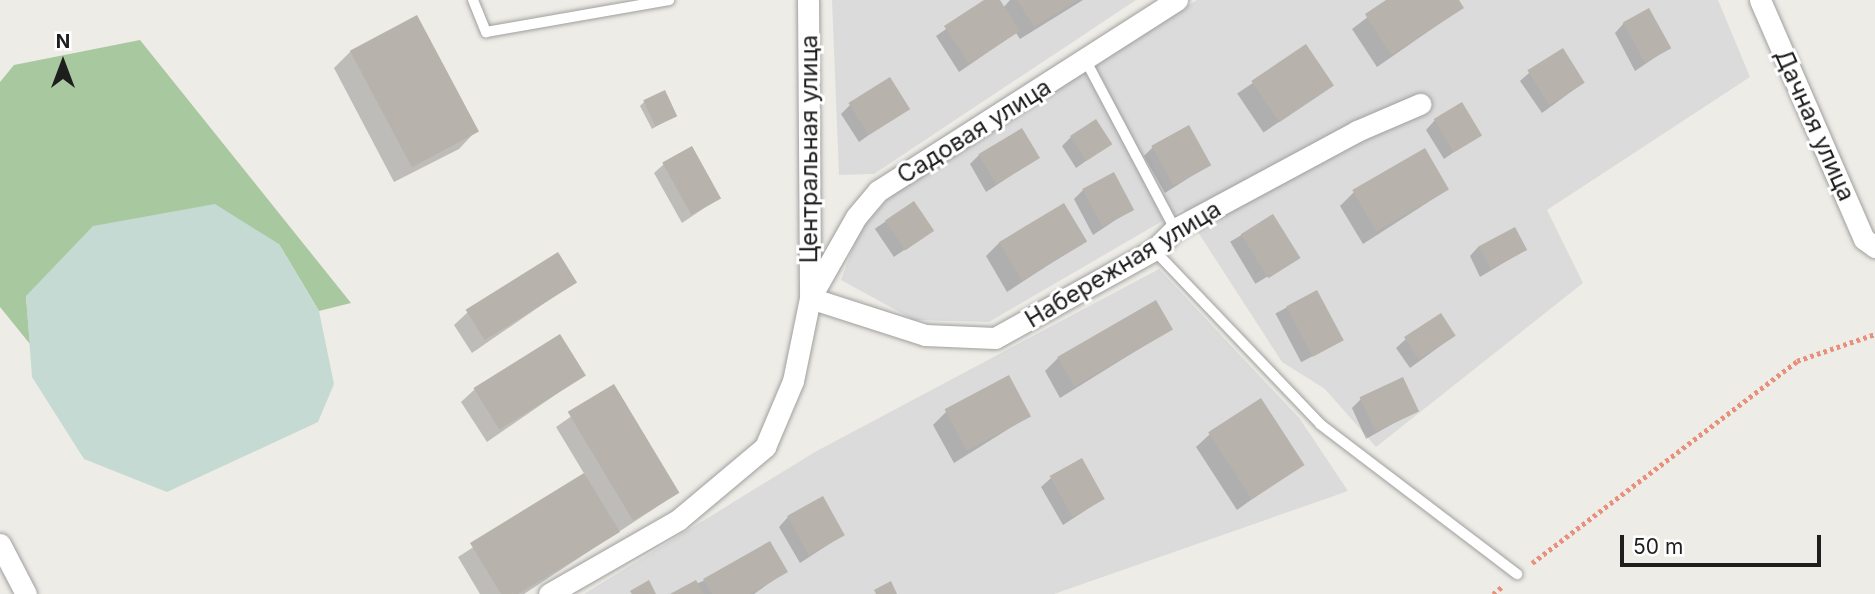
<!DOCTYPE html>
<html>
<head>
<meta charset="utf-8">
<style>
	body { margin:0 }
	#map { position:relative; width:1875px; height:594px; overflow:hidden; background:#eeece6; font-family:Inter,sans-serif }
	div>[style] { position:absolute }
	.residential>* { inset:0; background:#dcdbdb }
	.forest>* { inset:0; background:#a8c8a0 }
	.wetland>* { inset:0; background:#c5dad2 }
	.shadow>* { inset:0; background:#0003; transform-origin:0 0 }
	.building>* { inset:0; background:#b7b2ac; transform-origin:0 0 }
	.path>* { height:4.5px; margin-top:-2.25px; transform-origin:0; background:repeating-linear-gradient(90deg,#e8907c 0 3.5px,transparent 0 7px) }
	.roads { filter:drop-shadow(0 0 2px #9f9f9f) drop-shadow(0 0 2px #9f9f9f) }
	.service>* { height:10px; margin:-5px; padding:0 5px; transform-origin:5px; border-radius:5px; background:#fff }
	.minor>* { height:21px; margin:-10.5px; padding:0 10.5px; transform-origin:10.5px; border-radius:10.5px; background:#fff }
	span { translate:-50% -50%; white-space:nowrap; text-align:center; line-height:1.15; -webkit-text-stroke:6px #fff; paint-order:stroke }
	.street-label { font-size:24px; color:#1e1e1e }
	.north { position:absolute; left:28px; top:28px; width:70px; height:70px; -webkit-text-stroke:5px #fff; paint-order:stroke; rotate:0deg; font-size:19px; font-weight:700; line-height:28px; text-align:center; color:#1e1e1e }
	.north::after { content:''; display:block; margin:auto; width:24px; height:32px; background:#1e1e1e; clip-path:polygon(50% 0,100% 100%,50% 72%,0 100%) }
	.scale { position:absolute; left:1620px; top:535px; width:201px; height:32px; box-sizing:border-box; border:4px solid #1e1e1e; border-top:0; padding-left:9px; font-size:21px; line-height:24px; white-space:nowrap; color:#1e1e1e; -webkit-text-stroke:5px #fff; paint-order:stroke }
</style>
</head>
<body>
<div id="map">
	<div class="residential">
		<i style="clip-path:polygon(832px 0,1136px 0,874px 174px,839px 175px)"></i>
		<i style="clip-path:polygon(1197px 0,1718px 0,1750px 77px,1547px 210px,1583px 283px,1376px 447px,1325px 389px,1282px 362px,1183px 209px,989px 322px,914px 320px,841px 280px,859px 231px,895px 191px)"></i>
		<i style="clip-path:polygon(1159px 269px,1300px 419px,1348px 491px,1054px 594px,584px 594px,815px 452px)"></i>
	</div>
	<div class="forest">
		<i style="clip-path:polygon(140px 40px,351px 303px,319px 311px,279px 244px,26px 296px,30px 344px,0 307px,0 82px,14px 65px)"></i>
	</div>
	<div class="wetland">
		<i style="clip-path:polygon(215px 204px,279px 244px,319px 311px,334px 384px,318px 422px,167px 492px,84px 459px,32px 377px,26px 296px,93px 226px)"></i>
	</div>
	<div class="shadow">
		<i style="clip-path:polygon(988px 0,1003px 8px,1010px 0,1083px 0,1020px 39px,1016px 33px,959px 72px,936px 36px)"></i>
		<i style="clip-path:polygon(1390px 0,1457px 0,1462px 8px,1377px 67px,1352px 29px)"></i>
		<i style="clip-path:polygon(1624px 23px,1669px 48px,1635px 71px,1615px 33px)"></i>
		<i style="left:1306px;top:47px;width:47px;height:83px;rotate:56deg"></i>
		<i style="clip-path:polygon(351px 51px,475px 132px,459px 149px,394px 182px,334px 68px)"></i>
		<i style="clip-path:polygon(1530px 72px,1583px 83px,1542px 113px,1520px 81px)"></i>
		<i style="clip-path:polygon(644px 102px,675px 115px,652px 129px,640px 106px)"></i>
		<i style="clip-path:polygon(850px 105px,907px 108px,859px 142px,841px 114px)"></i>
		<i style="clip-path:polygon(1435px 120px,1480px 134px,1444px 159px,1426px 130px)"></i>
		<i style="clip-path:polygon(1071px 137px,1110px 144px,1076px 168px,1062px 146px)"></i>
		<i style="clip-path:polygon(1153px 147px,1209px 165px,1165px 193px,1144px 156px)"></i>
		<i style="clip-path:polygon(979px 155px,1038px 158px,986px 192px,970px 164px)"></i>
		<i style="clip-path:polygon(664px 164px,719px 198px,682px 223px,654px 173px)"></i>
		<i style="clip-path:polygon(1083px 190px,1132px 209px,1093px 235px,1074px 199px)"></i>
		<i style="clip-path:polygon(1447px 190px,1363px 244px,1340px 206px,1354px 192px)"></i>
		<i style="left:913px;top:203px;width:34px;height:46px;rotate:56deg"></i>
		<i style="left:1273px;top:216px;width:49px;height:50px;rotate:59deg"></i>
		<i style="clip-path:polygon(1085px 241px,1007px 292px,986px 256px,999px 243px)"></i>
		<i style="clip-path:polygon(1479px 246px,1525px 250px,1480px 277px,1470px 256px)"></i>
		<i style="clip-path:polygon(575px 282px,472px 353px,454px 325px,468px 312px)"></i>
		<i style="left:1316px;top:292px;width:55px;height:46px;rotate:62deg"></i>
		<i style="clip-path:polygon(1171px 329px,1060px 398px,1045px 371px,1058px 358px)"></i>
		<i style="clip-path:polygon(1454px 336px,1410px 368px,1396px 348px,1406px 339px)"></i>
		<i style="clip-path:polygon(584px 375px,487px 442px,461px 402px,475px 389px)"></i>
		<i style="clip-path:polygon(613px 387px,678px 493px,524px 594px,480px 594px,458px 557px,585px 475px,556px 427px)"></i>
		<i style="clip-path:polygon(1361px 399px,1417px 410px,1366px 439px,1352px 408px)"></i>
		<i style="clip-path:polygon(946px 412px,1029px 416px,954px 463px,933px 425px)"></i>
		<i style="clip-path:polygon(1210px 434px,1301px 464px,1237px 510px,1196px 447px)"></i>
		<i style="clip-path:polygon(1051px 478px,1103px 499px,1063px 525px,1041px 487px)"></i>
		<i style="clip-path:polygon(788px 517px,843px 535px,800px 563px,779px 527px)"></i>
		<i style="clip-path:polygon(785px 572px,754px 594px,674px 594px,705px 580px)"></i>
	</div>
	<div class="building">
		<i style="clip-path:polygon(984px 0,1000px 0,1020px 31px,969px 64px,944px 26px)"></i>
		<i style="clip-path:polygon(1017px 0,1078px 0,1034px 27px)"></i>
		<i style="clip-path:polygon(1386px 0,1459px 0,1464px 8px,1391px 55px,1365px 14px)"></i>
		<i style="left:1649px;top:8px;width:46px;height:30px;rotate:61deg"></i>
		<i style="left:417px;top:15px;width:132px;height:76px;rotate:62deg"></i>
		<i style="left:1306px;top:44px;width:50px;height:66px;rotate:56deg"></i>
		<i style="left:1563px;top:48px;width:41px;height:42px;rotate:58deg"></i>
		<i style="left:890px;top:77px;width:38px;height:49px;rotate:58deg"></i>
		<i style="left:665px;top:90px;width:29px;height:24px;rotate:65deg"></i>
		<i style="left:1462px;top:102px;width:39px;height:33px;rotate:59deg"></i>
		<i style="left:1096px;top:119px;width:30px;height:31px;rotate:57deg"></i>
		<i style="left:1189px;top:125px;width:46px;height:43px;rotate:61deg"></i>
		<i style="left:1022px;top:128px;width:35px;height:51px;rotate:59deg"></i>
		<i style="left:692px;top:146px;width:60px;height:34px;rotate:61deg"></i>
		<i style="left:1425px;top:148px;width:48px;height:84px;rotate:60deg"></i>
		<i style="left:1114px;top:172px;width:43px;height:36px;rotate:62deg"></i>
		<i style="left:914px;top:201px;width:36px;height:35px;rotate:56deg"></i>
		<i style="left:1064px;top:203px;width:45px;height:76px;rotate:59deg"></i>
		<i style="left:1273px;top:214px;width:52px;height:38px;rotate:58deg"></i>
		<i style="left:1515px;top:227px;width:26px;height:41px;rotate:62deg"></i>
		<i style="left:558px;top:252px;width:36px;height:109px;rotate:58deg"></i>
		<i style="left:1317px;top:290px;width:57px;height:35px;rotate:62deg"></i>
		<i style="left:1156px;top:300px;width:34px;height:114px;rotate:60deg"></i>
		<i style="left:1441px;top:313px;width:27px;height:44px;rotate:57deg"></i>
		<i style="left:560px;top:334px;width:49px;height:102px;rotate:58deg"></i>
		<i style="left:1009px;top:375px;width:47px;height:73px;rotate:62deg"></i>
		<i style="left:1403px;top:377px;width:38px;height:48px;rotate:65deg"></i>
		<i style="left:614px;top:384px;width:127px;height:54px;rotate:59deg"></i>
		<i style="left:1261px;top:398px;width:80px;height:63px;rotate:57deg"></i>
		<i style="left:1082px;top:458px;width:47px;height:37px;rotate:61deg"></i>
		<i style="clip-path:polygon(584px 473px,620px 532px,518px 594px,501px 594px,470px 543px)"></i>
		<i style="left:823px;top:496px;width:45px;height:41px;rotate:61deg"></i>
		<i style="clip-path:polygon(770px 541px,788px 572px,750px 594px,712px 594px,703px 579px)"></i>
		<i style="clip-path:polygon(649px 580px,656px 594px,632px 594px,630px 591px)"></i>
		<i style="clip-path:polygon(696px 580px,704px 594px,670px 594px)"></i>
		<i style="clip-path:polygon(891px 581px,897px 594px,876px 594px,874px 590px)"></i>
	</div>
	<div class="path">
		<i style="left:1532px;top:563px;width:333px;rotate:-37.3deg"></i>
		<i style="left:1797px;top:361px;width:83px;rotate:-19.1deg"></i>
		<i style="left:1493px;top:594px;width:13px;rotate:-39deg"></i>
	</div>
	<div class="roads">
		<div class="service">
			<i style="left:473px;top:0;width:35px;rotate:68deg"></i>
			<i style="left:486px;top:32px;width:186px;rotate:-9.9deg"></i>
			<i style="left:1086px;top:61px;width:190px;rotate:62.1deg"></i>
			<i style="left:1154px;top:250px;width:240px;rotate:46.3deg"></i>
			<i style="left:1320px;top:424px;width:248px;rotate:37.3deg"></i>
		</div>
		<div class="minor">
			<i style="left:808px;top:0;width:296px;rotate:89.6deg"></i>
			<i style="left:1760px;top:0;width:261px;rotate:66.5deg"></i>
			<i style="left:1864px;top:239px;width:14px;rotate:36deg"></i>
			<i style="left:810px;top:298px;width:93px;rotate:-60.4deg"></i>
			<i style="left:856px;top:217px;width:34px;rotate:-50deg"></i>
			<i style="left:878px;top:191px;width:355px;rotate:-32.6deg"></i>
			<i style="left:0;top:544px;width:56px;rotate:62.5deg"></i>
			<i style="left:549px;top:594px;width:149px;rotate:-29.8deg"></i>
			<i style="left:678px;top:520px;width:114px;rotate:-40deg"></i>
			<i style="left:765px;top:447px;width:72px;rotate:-67deg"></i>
			<i style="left:793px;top:381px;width:85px;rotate:-78.4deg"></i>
			<i style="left:810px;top:298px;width:121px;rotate:17.8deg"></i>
			<i style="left:925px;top:335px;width:70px;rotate:2.5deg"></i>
			<i style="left:995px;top:338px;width:182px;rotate:-29deg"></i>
			<i style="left:1154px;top:250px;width:30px;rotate:-45deg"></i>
			<i style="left:1175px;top:229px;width:207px;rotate:-28.3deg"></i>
			<i style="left:1357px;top:131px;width:69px;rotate:-23.2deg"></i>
		</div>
	</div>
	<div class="street-label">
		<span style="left:1815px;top:125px;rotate:66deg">Дачная улица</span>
		<span style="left:974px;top:131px;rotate:-32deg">Садовая улица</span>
		<span style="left:809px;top:149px;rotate:-90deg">Центральная улица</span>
		<span style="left:1123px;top:264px;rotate:-31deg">Набережная улица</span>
	</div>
	<div class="north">N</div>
	<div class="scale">50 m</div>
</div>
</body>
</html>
